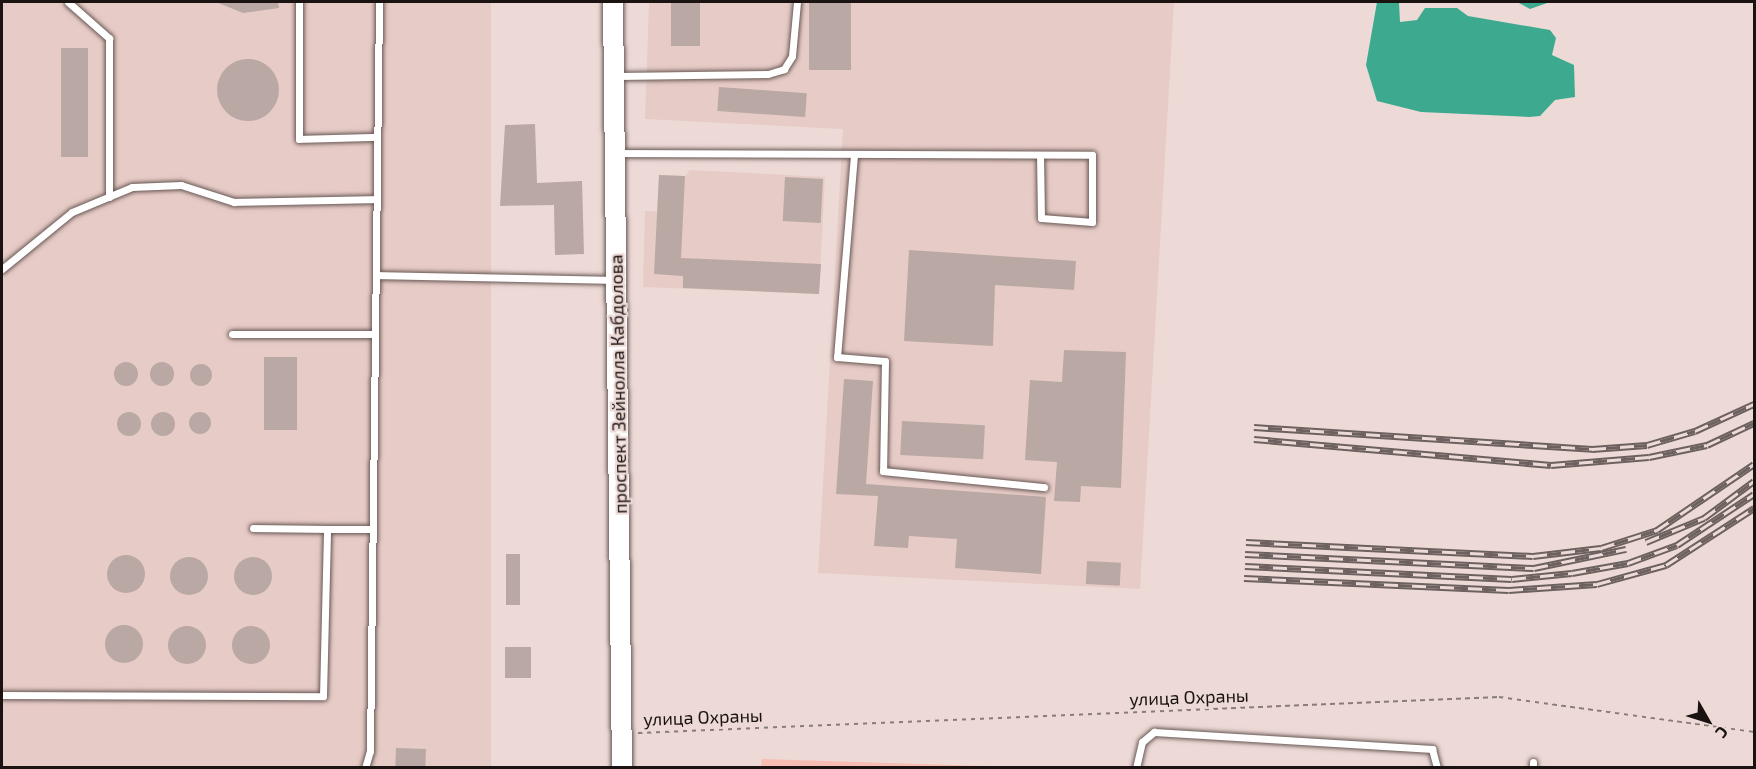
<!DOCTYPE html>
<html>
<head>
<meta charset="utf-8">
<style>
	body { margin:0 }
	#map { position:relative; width:1756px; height:769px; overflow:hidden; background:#eddad6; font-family:"Exo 2",sans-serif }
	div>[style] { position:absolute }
	.built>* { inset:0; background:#e7cbc6; transform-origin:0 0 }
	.green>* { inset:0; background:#f8bdb2 }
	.water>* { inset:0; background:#3daa8f }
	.building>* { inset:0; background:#baa8a4; transform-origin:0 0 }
	.round { border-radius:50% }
	.path>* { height:2px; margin-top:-1px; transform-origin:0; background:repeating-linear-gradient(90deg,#887b78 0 4.5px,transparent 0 9px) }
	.roads { filter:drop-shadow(0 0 2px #675754) drop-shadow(0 0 2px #675754) }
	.service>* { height:7px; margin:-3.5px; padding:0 3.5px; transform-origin:3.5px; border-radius:3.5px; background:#fff }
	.secondary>* { height:20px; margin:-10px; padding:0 10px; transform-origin:10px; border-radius:10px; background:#fff }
	.rail>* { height:7px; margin-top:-3.5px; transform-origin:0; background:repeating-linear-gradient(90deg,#eddad6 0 14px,#6c615e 0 28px); box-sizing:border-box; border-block:2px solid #6c615e }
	span { translate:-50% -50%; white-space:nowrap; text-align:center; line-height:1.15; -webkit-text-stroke:4.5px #eddad6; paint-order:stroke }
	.street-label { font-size:18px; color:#1a1312 }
	.frame { position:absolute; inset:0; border:3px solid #1a1312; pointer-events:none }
	.north { position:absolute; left:1678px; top:691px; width:60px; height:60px; -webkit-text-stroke:4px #eddad6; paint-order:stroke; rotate:129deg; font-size:16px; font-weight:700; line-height:24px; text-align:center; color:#1a1312 }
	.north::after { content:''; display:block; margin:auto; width:21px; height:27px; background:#1a1312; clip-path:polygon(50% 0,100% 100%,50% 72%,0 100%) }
</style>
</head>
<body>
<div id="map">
	<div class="built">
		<i style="left:2px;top:2px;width:489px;height:765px"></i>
		<i style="clip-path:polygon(649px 2px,1174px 2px,1140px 589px,818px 573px,843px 129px,645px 119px)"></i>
		<i style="clip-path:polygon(690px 170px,825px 177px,819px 294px,643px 287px,645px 211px,657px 211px,659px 175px,685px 176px)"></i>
	</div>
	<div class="green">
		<i style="clip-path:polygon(762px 759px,1020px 767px,761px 767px)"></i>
	</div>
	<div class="water">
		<i style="clip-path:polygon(1377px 2px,1399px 2px,1400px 22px,1417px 20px,1425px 8px,1457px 8px,1468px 16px,1550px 30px,1556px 38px,1552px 55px,1574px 65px,1575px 97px,1555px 100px,1540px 116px,1529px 117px,1421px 112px,1377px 101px,1366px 65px)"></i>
		<i style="clip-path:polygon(1517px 2px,1550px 2px,1530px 9px)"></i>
	</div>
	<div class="building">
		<i style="clip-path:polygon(216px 2px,278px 2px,279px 8px,243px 13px)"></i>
		<i style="left:671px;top:2px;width:29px;height:44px"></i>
		<i style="left:809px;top:2px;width:42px;height:68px"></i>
		<i style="left:61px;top:48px;width:27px;height:109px"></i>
		<i class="round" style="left:217px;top:59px;width:62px;height:62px"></i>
		<i style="left:719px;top:87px;width:88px;height:24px;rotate:4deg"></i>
		<i style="clip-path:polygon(535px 124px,537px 183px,582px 181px,584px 254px,555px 255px,554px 205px,500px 206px,505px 125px)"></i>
		<i style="clip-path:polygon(659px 175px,685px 176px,681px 258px,821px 264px,819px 294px,683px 288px,683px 276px,654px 274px)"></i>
		<i style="left:785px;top:177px;width:38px;height:44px;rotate:3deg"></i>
		<i style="clip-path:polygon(909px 250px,1076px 261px,1074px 290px,995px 285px,993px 346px,904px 341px)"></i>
		<i style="clip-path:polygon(1064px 350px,1126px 352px,1121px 488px,1081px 486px,1080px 502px,1054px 501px,1057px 462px,1025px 460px,1030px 380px,1062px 382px)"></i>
		<i style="left:264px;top:357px;width:33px;height:73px"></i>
		<i class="round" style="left:114px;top:362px;width:24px;height:24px"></i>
		<i class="round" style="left:150px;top:362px;width:24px;height:24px"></i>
		<i class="round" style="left:190px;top:364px;width:22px;height:22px"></i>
		<i style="clip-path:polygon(844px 379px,873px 381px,866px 484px,1046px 497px,1041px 574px,955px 568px,957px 539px,909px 536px,908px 548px,874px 546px,878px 496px,836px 494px)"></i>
		<i class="round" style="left:189px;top:412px;width:22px;height:22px"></i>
		<i class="round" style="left:151px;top:412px;width:24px;height:24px"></i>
		<i class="round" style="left:117px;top:412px;width:24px;height:24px"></i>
		<i style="left:902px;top:421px;width:83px;height:34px;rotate:3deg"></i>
		<i style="left:506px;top:554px;width:14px;height:51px"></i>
		<i class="round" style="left:107px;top:555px;width:38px;height:38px"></i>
		<i class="round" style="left:234px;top:557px;width:38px;height:38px"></i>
		<i class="round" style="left:170px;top:557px;width:38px;height:38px"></i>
		<i style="left:1087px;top:561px;width:34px;height:23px;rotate:3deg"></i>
		<i class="round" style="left:105px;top:625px;width:38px;height:38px"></i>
		<i class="round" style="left:168px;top:626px;width:38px;height:38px"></i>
		<i class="round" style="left:232px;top:626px;width:38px;height:38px"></i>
		<i style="left:505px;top:647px;width:26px;height:31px"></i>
		<i style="left:396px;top:748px;width:30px;height:18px;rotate:2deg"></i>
	</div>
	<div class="path">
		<i style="left:638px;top:733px;width:862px;rotate:-2.39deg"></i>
		<i style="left:1499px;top:697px;width:257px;rotate:7.8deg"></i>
	</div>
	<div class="roads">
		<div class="service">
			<i style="left:68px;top:2px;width:55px;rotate:41.3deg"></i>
			<i style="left:109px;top:38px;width:159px;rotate:90deg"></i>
			<i style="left:299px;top:2px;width:137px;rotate:90deg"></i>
			<i style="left:299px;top:139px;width:78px;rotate:-1.5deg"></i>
			<i style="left:617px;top:76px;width:151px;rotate:-0.8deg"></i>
			<i style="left:768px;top:74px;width:17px;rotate:-17deg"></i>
			<i style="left:784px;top:69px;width:15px;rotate:-58deg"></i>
			<i style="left:792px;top:56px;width:54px;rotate:-84.7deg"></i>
			<i style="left:615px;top:153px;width:477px;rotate:0.2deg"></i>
			<i style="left:1092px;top:155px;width:67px;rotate:90deg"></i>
			<i style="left:1092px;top:222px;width:51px;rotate:-175.5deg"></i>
			<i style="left:1041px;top:218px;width:63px;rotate:-90.9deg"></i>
			<i style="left:854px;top:155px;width:203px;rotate:94.8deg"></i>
			<i style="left:837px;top:357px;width:48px;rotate:4.8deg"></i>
			<i style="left:885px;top:361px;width:110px;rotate:91deg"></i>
			<i style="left:883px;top:471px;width:162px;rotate:5.7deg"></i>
			<i style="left:2px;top:269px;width:90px;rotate:-39.2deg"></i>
			<i style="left:72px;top:212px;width:65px;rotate:-22.6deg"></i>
			<i style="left:132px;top:187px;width:49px;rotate:-2.3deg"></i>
			<i style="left:181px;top:185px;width:56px;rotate:17.8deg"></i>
			<i style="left:234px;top:202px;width:143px;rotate:-1.2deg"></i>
			<i style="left:376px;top:275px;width:238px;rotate:1.2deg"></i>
			<i style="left:232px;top:334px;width:143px"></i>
			<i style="left:253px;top:528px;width:74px;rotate:0.8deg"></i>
			<i style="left:2px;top:695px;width:321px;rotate:0.2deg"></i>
			<i style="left:323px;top:696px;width:167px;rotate:-88.6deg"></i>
			<i style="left:327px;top:529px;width:46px"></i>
			<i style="left:1533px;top:762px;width:6px;rotate:90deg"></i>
			<i style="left:365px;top:768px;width:18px;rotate:-74deg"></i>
			<i style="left:370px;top:751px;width:749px;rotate:-89.31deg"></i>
			<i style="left:1136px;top:768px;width:27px;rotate:-77deg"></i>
			<i style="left:1142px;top:742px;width:16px;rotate:-40deg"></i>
			<i style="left:1154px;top:732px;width:279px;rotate:3.5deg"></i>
			<i style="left:1432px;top:749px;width:20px;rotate:75deg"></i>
		</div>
		<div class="secondary">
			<i style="left:613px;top:2px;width:766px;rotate:89.33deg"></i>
		</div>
	</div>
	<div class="rail">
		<i style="left:1254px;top:427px;width:339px;rotate:3.7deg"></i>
		<i style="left:1592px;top:449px;width:55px;rotate:-4.2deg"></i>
		<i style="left:1647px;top:445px;width:50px;rotate:-16.3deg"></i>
		<i style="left:1695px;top:431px;width:65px;rotate:-24.6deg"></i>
		<i style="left:1254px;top:439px;width:298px;rotate:5deg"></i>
		<i style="left:1551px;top:465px;width:98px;rotate:-4.7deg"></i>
		<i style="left:1649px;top:457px;width:59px;rotate:-11.7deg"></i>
		<i style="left:1707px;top:445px;width:52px;rotate:-25.1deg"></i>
		<i style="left:1246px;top:542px;width:287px;rotate:2.8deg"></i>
		<i style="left:1533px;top:556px;width:68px;rotate:-6.7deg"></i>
		<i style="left:1601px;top:548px;width:59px;rotate:-17.8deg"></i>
		<i style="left:1657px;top:530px;width:117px;rotate:-34.2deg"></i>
		<i style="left:1646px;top:542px;width:63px;rotate:-22.5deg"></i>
		<i style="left:1704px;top:518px;width:62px;rotate:-36.5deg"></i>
		<i style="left:1245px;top:554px;width:289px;rotate:2.8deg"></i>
		<i style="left:1534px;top:568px;width:94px;rotate:-11.7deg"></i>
		<i style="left:1245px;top:566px;width:267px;rotate:2.8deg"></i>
		<i style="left:1512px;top:579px;width:60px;rotate:-5.7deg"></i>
		<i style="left:1572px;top:573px;width:57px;rotate:-10.1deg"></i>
		<i style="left:1628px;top:563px;width:52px;rotate:-20.2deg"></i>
		<i style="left:1677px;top:545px;width:92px;rotate:-33.5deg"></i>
		<i style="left:1244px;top:578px;width:265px;rotate:2.6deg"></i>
		<i style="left:1509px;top:590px;width:88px;rotate:-3.9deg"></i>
		<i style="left:1597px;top:584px;width:72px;rotate:-15.4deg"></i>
		<i style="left:1666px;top:565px;width:105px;rotate:-32.9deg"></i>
	</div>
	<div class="street-label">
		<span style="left:618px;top:384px;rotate:-91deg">проспект Зейнолла Кабдолова</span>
		<span style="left:1189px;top:697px;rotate:-2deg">улица Охраны</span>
		<span style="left:703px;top:717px;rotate:-2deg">улица Охраны</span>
	</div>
	<div class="frame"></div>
	<div class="north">С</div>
</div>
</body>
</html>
